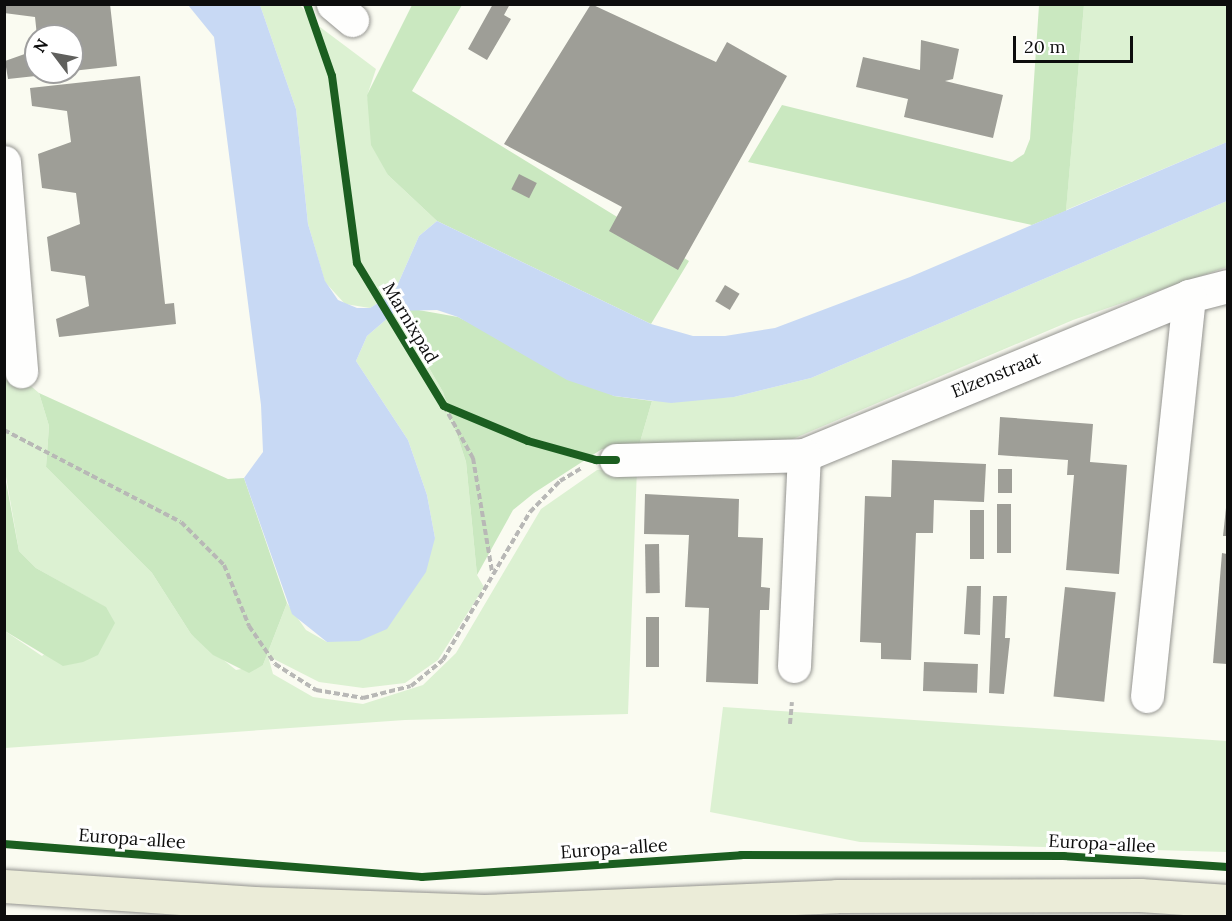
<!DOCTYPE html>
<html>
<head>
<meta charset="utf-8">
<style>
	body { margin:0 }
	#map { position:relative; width:1232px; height:921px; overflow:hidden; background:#fafbf1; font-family:Lora,serif }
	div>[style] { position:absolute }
	.green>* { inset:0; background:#dcf1d2 }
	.forest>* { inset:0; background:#cae8c0 }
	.water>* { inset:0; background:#c8d9f4 }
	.building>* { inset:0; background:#9e9e97; transform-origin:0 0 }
	.path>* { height:4px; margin-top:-2px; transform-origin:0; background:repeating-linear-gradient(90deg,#b8b8b6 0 6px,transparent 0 9px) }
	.roads { filter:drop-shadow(0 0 2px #949490) drop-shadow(0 0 2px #949490) }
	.minor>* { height:33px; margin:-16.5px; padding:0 16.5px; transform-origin:16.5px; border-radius:16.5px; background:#fefefd }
	.major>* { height:33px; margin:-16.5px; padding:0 16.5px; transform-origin:16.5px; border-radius:16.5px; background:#ebecd8 }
	.cycleway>* { height:8px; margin:-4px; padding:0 4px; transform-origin:4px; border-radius:4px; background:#1b5e20 }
	span { translate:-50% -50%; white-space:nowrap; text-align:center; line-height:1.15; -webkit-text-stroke:6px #fff; paint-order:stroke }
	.street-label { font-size:18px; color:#0d0d0d }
	.frame { position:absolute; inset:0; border:6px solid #0d0d0d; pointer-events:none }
	.north { position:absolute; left:24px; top:24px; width:60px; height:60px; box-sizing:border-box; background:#fff; border:2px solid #9e9e9e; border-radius:50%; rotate:302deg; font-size:16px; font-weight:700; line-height:24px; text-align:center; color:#0d0d0d }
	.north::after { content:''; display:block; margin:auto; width:21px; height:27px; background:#60605d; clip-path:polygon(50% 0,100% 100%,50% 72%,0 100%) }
	.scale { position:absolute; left:1013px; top:36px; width:120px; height:27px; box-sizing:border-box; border:3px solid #0d0d0d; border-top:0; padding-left:8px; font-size:18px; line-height:21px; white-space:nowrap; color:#0d0d0d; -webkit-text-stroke:4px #fff; paint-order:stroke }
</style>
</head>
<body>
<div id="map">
	<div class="green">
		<i style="clip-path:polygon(260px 5px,300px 5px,316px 24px,376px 69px,367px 96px,388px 175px,437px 221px,419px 236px,394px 293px,370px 308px,345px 304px,325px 282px,308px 224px,296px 109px)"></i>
		<i style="clip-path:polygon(1084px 5px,1227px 5px,1227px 142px,1066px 210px)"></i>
		<i style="clip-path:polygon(1227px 201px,1227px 267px,1073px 320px,788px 441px,638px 449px,652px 401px,734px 397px,811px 378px)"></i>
		<i style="clip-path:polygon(396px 311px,443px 392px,466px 462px,477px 575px,484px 587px,438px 660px,405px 683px,363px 688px,319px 682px,268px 656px,273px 674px,313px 697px,363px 704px,423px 685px,456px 653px,541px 509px,597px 470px,637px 468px,628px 714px,405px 720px,5px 748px,5px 631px,42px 656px,105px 607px,36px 568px,19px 551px,5px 471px,4px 363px,39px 393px,49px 426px,46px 467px,152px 573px,191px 634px,236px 670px,263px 665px,287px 603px,306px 630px,327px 642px,435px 538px,427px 495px,408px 440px,356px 361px,367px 336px)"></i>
		<i style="clip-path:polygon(723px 707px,1227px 741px,1227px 852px,860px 842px,710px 812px)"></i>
	</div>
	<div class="forest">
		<i style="clip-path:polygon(412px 5px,462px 5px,412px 91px,689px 261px,651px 324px,437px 221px,388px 175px,371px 145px,367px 95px)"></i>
		<i style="clip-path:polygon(1039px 5px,1084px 5px,1066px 211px,1032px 225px,748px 162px,782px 105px,1012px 162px,1024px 154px,1030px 139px)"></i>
		<i style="clip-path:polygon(407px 308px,458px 317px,614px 396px,652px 401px,638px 449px,602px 449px,534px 493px,513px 510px,477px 575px,466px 462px,443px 392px,396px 311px)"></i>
		<i style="clip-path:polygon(39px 393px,228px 479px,244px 478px,287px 603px,263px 665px,249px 673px,213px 655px,191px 634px,152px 573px,46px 467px,49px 426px)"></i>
		<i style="clip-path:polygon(4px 471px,19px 551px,36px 568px,106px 607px,115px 623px,98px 655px,83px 662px,63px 666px,5px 631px)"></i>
	</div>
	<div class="water">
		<i style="clip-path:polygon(188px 5px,260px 5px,296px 109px,308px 224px,325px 281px,338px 300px,357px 308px,370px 308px,394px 293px,419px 236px,437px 221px,651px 324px,693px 336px,725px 336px,775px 328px,910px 277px,1227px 142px,1227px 201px,811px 378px,734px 397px,671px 403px,614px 396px,567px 380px,458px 317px,437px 310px,396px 311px,367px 336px,356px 361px,408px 440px,427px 495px,435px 538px,426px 572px,387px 629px,359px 641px,327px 642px,292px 614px,244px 478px,263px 452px,261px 405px,214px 37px)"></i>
	</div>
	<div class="building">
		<i style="clip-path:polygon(4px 4px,110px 4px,117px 66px,72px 71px,72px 36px,37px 36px,35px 17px,4px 13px)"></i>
		<i style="clip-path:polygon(493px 4px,510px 4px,504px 15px,511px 19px,487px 60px,468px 49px)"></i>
		<i style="clip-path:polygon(591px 4px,716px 62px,727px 42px,787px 76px,678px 270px,609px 231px,622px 207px,504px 144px)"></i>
		<i style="clip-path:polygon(921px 40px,959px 49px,953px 79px,945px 81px,1003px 95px,993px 138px,904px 117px,908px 99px,856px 87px,863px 57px,920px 70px)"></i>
		<i style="clip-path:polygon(36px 50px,36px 72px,54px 74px,8px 79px,5px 61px)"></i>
		<i style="clip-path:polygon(140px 76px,165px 304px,174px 303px,176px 324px,59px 337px,56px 319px,89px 306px,85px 276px,51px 271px,47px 237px,80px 224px,76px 193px,42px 188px,38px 154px,71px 142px,67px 111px,32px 106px,30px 88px)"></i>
		<i style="left:519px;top:174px;width:20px;height:17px;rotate:27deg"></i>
		<i style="left:725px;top:285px;width:17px;height:19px;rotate:31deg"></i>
		<i style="clip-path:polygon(1000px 417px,1093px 424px,1090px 462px,1127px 465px,1119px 574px,1066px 570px,1074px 475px,1067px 475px,1068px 460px,998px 455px)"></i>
		<i style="clip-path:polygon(892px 460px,986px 464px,984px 502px,934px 500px,933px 533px,916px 533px,911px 660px,881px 659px,881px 643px,860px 642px,865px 496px,891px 497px)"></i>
		<i style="left:998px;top:469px;width:14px;height:24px"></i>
		<i style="clip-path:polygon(645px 494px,739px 499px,738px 537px,763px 538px,761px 587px,770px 588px,769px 610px,760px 610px,758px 684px,706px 682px,709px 608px,685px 607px,689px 535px,644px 534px)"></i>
		<i style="left:997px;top:504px;width:14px;height:49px"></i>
		<i style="clip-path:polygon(1226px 508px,1227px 508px,1227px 536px,1223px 536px)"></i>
		<i style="left:970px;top:510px;width:14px;height:49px"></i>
		<i style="left:659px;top:544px;width:49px;height:14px;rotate:89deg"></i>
		<i style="clip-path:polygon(1222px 553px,1227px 554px,1227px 664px,1213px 663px)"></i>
		<i style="clip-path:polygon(967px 586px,981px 586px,980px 635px,964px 634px)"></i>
		<i style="left:1065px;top:587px;width:51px;height:110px;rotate:6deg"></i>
		<i style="clip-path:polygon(993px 596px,1007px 596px,1005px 638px,1010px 638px,1004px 694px,989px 693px)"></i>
		<i style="left:646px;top:617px;width:13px;height:50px"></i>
		<i style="left:924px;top:662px;width:54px;height:29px;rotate:2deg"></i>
	</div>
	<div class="path">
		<i style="left:444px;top:406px;width:60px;rotate:60.9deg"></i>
		<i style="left:473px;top:458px;width:116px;rotate:80.5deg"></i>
		<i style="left:4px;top:430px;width:199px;rotate:27.5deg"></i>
		<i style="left:181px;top:522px;width:61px;rotate:45deg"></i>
		<i style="left:224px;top:565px;width:66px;rotate:67.7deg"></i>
		<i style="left:249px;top:626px;width:46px;rotate:55.6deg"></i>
		<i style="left:275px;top:664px;width:49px;rotate:32.4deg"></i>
		<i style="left:316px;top:690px;width:48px;rotate:9.7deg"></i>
		<i style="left:363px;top:698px;width:49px;rotate:-14deg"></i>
		<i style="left:411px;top:686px;width:41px;rotate:-39.1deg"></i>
		<i style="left:443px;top:660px;width:172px;rotate:-59.6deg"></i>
		<i style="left:530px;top:512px;width:43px;rotate:-45.9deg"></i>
		<i style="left:560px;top:481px;width:26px;rotate:-31deg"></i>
		<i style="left:790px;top:724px;width:22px;rotate:-85deg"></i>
	</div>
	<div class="roads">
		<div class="minor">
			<i style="left:333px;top:4px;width:25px;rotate:40deg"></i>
			<i style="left:4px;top:162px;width:210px;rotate:85.3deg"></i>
			<i style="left:616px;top:460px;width:188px;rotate:-1.5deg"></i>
			<i style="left:804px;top:455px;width:417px;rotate:-22.4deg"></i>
			<i style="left:1189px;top:296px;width:40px;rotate:-14.4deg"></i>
			<i style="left:794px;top:666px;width:211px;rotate:-87.3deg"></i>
			<i style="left:1147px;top:696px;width:402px;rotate:-84deg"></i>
		</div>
		<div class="major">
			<i style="left:4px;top:886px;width:251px;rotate:3.9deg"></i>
			<i style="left:254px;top:903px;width:230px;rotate:2deg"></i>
			<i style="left:484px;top:911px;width:353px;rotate:-2.4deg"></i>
			<i style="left:837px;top:896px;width:303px;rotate:-0.2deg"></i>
			<i style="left:1140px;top:895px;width:88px;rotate:3.9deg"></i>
		</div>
	</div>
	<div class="cycleway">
		<i style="left:307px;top:4px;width:76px;rotate:70.9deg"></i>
		<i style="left:332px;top:76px;width:189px;rotate:82.4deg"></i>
		<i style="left:357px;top:263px;width:167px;rotate:58.7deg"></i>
		<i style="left:444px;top:406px;width:91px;rotate:22.6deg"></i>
		<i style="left:528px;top:441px;width:71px;rotate:15.6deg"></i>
		<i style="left:596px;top:460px;width:20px"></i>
		<i style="left:4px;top:844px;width:419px;rotate:4.5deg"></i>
		<i style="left:422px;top:877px;width:320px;rotate:-3.9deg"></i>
		<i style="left:741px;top:855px;width:322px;rotate:0.2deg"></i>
		<i style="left:1063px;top:856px;width:165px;rotate:3.8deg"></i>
	</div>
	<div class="street-label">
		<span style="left:410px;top:323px;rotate:59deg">Marnixpad</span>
		<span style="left:996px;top:375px;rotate:-22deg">Elzenstraat</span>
		<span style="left:132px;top:839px;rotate:4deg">Europa-allee</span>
		<span style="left:1102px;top:844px;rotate:3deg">Europa-allee</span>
		<span style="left:614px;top:849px;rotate:-4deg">Europa-allee</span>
	</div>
	<div class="frame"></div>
	<div class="north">N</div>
	<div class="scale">20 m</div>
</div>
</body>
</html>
